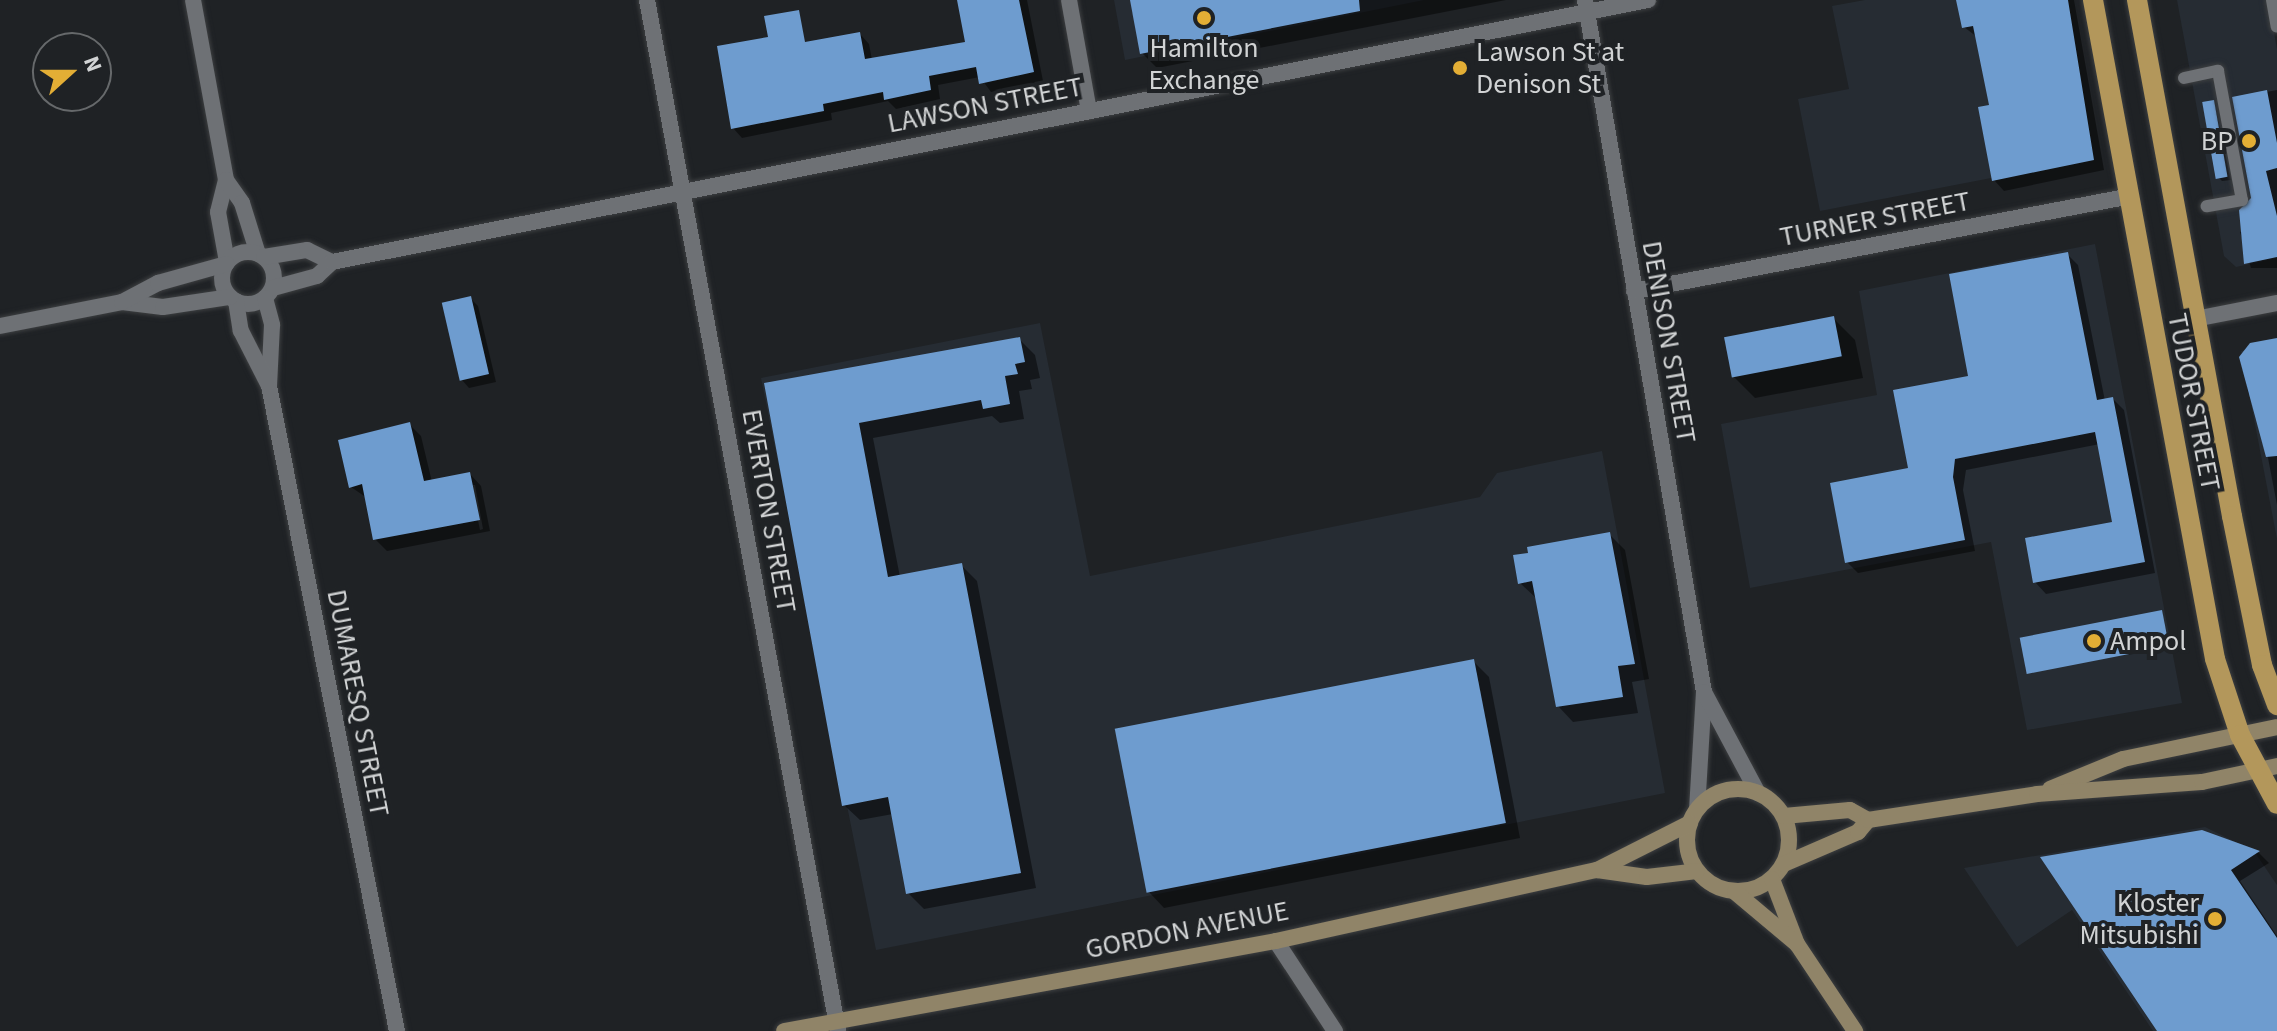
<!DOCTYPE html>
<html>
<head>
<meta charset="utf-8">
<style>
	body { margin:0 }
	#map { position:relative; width:2277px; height:1031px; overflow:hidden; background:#1f2225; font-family:"Source Sans 3",sans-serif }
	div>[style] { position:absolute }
	.built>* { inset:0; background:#262c33 }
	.shadow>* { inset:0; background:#0007 }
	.building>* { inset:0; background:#6e9ccf; transform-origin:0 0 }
	.roads { filter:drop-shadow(0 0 2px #3d3f41) drop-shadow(0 0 2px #3d3f41) }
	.service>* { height:12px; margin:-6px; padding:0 6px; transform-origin:6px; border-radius:6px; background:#6e7175 }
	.minor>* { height:16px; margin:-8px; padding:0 8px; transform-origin:8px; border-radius:8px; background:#6e7175 }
	.minor>.ring { margin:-8px; padding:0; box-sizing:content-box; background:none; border:16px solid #6e7175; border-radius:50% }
	.secondary>* { height:16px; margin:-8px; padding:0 8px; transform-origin:8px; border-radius:8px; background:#908468 }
	.secondary>.ring { margin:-8px; padding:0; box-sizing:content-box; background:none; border:16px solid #908468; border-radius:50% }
	.primary>* { height:20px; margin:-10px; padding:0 10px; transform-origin:10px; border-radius:10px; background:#b3975b }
	.dots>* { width:22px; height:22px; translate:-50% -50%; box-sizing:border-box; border:4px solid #1f2225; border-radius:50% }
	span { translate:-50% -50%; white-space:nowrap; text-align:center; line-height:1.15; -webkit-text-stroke:8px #1f2225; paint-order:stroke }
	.poi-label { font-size:28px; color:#d1d3d4 }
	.left { translate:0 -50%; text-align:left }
	.right { translate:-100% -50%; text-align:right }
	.street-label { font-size:28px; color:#d1d3d4 }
	.north { position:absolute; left:32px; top:32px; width:80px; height:80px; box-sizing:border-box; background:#1f2225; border:2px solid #66696b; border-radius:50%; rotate:69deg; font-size:22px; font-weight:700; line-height:32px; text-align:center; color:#d1d3d4 }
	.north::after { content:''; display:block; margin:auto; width:28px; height:36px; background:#e3ae35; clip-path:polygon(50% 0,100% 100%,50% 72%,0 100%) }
</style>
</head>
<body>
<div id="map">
	<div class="built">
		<i style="clip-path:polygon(1114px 0,1424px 0,1125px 60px)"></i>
		<i style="clip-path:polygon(1865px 0,2050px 0,2080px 161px,1820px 211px,1798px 99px,1849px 89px,1832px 6px)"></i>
		<i style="clip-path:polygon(2177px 0,2268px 0,2277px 49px,2277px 258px,2236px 267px,2224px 256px)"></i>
		<i style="clip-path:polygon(2095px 244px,2182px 703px,2027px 730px,1991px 542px,1750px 588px,1721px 424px,1877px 395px,1859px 291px)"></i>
		<i style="clip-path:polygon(1040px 323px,1090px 576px,1480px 497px,1497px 473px,1602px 451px,1665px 793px,876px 950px,761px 378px)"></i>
		<i style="clip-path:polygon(2277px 344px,2277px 539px,2241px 351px)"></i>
		<i style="clip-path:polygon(2205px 827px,2254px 851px,2277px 885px,2277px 1031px,2153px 1031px,2072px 910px,2017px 947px,1964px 868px)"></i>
	</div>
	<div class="shadow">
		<i style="clip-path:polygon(959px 0,1027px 0,1043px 81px,991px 92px,980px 77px,938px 85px,940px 99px,896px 109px,888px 101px,831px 113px,832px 120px,742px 138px,733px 128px,860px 34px,869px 44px,872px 60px,967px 43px)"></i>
		<i style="clip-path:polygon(1132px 0,1506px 0,1157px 68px,1142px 53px)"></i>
		<i style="clip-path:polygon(1958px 0,2074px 0,2104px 170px,2004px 191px,1994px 180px,1991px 107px,1977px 37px,1964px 27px)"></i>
		<i style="clip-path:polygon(2277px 90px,2277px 268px,2251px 268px,2240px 232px,2246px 231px,2253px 200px,2234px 98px)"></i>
		<i style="clip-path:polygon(2214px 102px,2231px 180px,2222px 181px,2219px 178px)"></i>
		<i style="clip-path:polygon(2067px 254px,2078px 265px,2105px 401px,2113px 399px,2124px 410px,2155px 573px,2046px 594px,2035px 582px,2115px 523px,2100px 444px,1966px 470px,1963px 490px,1975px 551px,1858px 573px,1847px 562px,1971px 377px)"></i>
		<i style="clip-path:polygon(470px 298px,478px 306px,496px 382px,469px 388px,462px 380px)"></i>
		<i style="clip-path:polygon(1833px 318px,1855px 340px,1863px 378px,1755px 398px,1733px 376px)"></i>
		<i style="clip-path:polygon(1019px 339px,1035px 355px,1040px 378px,1030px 380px,1032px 389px,1019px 391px,1024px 419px,1000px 423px,992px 416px,873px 438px,900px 577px,961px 565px,977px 581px,1036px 888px,924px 909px,908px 893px,893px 814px,860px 820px,844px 805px,766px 385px)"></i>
		<i style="clip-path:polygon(2277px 340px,2277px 505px,2260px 416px,2248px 392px,2242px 357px)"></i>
		<i style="clip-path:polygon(evenodd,409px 424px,421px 436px,432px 482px,470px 474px,481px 486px,490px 531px,387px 551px,375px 539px,367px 498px,351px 487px,409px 424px,471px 485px,475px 485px,483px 529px,480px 530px,471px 485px)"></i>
		<i style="clip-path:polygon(1609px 534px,1625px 550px,1649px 679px,1632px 682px,1638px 713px,1573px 722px,1558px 706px,1536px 598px,1520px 583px)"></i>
		<i style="clip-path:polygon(2161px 612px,2171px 649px,2028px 668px)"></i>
		<i style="clip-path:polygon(1473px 661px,1489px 677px,1520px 838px,1164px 908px,1149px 892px)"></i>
		<i style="clip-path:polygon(2202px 832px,2259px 853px,2269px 863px,2240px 881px,2277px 936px,2277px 1031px,2159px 1031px)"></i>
	</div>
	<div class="building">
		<i style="clip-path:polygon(957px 0,1019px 0,1034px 72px,979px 84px,976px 67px,929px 76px,931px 90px,884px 100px,883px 92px,823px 104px,824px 111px,731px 129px,717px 46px,768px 37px,764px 16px,799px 10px,805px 42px,860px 32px,865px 59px,965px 42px)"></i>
		<i style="clip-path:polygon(1130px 0,1359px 0,1360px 11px,1140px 54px)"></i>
		<i style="clip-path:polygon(1956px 0,2068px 0,2094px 160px,1992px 181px,1978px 107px,1989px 105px,1973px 26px,1962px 28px)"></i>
		<i style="clip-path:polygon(2267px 90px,2277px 143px,2277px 168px,2266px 171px,2277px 216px,2277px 257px,2244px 264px,2239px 210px,2251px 198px,2232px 97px)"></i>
		<i style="left:2214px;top:100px;width:78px;height:12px;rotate:80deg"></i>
		<i style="clip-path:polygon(2068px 252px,2097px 400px,2113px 397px,2145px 562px,2033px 583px,2025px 538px,2112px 522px,2095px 432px,1955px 459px,1953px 477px,1965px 540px,1845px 563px,1830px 483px,1908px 468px,1893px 390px,1968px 376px,1949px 274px)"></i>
		<i style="left:471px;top:296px;width:80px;height:30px;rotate:77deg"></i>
		<i style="left:1834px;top:316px;width:41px;height:112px;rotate:79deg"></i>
		<i style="clip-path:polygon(1020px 337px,1025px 362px,1015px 364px,1018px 374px,1005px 376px,1010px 404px,983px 409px,981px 400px,859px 423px,888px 577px,962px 563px,1021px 873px,906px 894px,888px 797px,842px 806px,764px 383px)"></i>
		<i style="clip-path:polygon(2277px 338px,2277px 456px,2266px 457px,2239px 357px,2250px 343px)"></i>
		<i style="clip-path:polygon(410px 422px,424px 481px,470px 472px,480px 520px,373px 540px,362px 484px,349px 488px,338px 440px)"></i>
		<i style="clip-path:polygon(1610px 532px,1635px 664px,1618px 666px,1623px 697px,1556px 707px,1532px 581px,1518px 584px,1513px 555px,1528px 553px,1527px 547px)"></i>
		<i style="left:2162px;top:610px;width:37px;height:145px;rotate:79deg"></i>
		<i style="left:1474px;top:659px;width:167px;height:366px;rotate:79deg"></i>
		<i style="clip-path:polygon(2202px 830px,2260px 851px,2231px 870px,2277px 938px,2277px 1031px,2157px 1031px,2040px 857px)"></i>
	</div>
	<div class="roads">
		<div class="service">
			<i style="left:2272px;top:0;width:27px;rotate:80deg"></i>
			<i style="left:2184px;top:78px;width:35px;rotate:-12deg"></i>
			<i style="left:2218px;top:71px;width:131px;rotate:79.5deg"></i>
			<i style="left:2242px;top:200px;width:36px;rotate:170deg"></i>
		</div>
		<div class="minor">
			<i style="left:193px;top:0;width:183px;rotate:79.6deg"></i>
			<i style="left:226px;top:180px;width:33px;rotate:104deg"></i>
			<i style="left:218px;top:212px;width:51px;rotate:79.8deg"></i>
			<i style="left:647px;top:0;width:1049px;rotate:79.5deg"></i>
			<i style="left:1069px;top:0;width:113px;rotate:79.8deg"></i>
			<i style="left:1585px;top:0;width:702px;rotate:80.24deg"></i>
			<i style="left:1704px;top:692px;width:117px;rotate:93.4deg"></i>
			<i style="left:226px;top:180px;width:28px;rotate:55deg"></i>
			<i style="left:242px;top:203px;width:53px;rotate:72.6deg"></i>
			<i class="ring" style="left:222px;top:252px;width:36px;height:36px"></i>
			<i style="left:264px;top:257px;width:44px;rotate:-9.2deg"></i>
			<i style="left:307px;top:250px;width:28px;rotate:26deg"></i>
			<i style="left:273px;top:288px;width:46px;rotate:-15.3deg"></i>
			<i style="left:317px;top:276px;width:21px;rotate:-43deg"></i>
			<i style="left:332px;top:262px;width:1342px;rotate:-11.26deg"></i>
			<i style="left:1634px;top:291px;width:501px;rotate:-10.82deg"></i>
			<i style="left:265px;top:298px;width:28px;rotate:75deg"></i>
			<i style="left:272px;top:325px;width:61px;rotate:92.8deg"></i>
			<i style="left:269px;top:386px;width:658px;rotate:78.78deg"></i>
			<i style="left:236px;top:301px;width:30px;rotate:81deg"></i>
			<i style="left:241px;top:331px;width:59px;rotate:63deg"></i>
			<i style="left:122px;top:302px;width:41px;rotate:7deg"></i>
			<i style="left:163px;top:307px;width:68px;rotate:-8.5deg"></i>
			<i style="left:2195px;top:319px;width:84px;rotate:-11deg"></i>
			<i style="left:0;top:326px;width:124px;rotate:-11.1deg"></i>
			<i style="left:122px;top:302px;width:41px;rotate:-27.8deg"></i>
			<i style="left:158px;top:283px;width:71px;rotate:-15.6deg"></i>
			<i style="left:1704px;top:692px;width:115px;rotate:61.9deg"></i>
			<i style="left:1276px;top:941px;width:108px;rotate:56.8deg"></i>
		</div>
		<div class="secondary">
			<i class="ring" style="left:1687px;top:789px;width:86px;height:86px"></i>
			<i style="left:2050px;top:789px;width:79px;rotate:-22.3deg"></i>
			<i style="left:2123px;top:759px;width:157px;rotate:-11.7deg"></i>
			<i style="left:1784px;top:816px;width:66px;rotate:-5.2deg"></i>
			<i style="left:1850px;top:810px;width:21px;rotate:29deg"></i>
			<i style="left:1784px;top:864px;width:81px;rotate:-23.4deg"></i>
			<i style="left:1858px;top:832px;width:16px;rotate:-50deg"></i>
			<i style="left:1868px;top:820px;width:171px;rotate:-8.7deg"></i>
			<i style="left:2037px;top:794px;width:165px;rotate:-4.2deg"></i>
			<i style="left:2202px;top:782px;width:77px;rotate:-12deg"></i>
			<i style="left:1597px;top:870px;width:50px;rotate:8deg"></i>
			<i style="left:1647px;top:877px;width:50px;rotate:-6.8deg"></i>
			<i style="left:1772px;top:879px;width:70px;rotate:69deg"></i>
			<i style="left:1797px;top:944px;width:105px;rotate:56.3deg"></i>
			<i style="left:1735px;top:892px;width:81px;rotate:40deg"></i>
			<i style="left:784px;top:1031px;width:500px;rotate:-10.37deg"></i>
			<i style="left:1276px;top:941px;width:329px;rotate:-12.5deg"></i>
			<i style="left:1597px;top:870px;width:104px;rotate:-26.8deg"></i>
		</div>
		<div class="primary">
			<i style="left:2093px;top:0;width:670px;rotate:79.51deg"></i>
			<i style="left:2215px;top:659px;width:80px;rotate:71.8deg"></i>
			<i style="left:2240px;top:735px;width:78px;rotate:61.8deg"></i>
			<i style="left:2137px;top:0;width:525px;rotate:79.57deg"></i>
			<i style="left:2232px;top:516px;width:152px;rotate:78.6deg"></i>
			<i style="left:2262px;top:665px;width:43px;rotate:69.4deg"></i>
		</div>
	</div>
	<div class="dots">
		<i style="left:1204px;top:18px;background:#e3ae35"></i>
		<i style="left:1460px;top:68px;background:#e3ae35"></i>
		<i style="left:2249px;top:141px;background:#e3ae35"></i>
		<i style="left:2094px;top:641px;background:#e3ae35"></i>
		<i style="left:2215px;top:919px;background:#e3ae35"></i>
	</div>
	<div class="poi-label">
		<span style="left:1204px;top:64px">Hamilton<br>Exchange</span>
		<span class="left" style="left:1476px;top:68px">Lawson St at<br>Denison St</span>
		<span class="right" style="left:2233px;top:141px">BP</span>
		<span class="left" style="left:2110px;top:641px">Ampol</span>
		<span class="right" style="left:2199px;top:919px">Kloster<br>Mitsubishi</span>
	</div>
	<div class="street-label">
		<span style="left:985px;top:105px;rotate:-11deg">LAWSON STREET</span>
		<span style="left:1875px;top:219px;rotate:-11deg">TURNER STREET</span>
		<span style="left:1669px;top:342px;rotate:80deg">DENISON STREET</span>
		<span style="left:2194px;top:402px;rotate:79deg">TUDOR STREET</span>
		<span style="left:769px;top:511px;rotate:80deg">EVERTON STREET</span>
		<span style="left:358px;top:703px;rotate:79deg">DUMARESQ STREET</span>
		<span style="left:1187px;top:930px;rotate:-11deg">GORDON AVENUE</span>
	</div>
	<div class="north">N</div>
</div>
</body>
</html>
